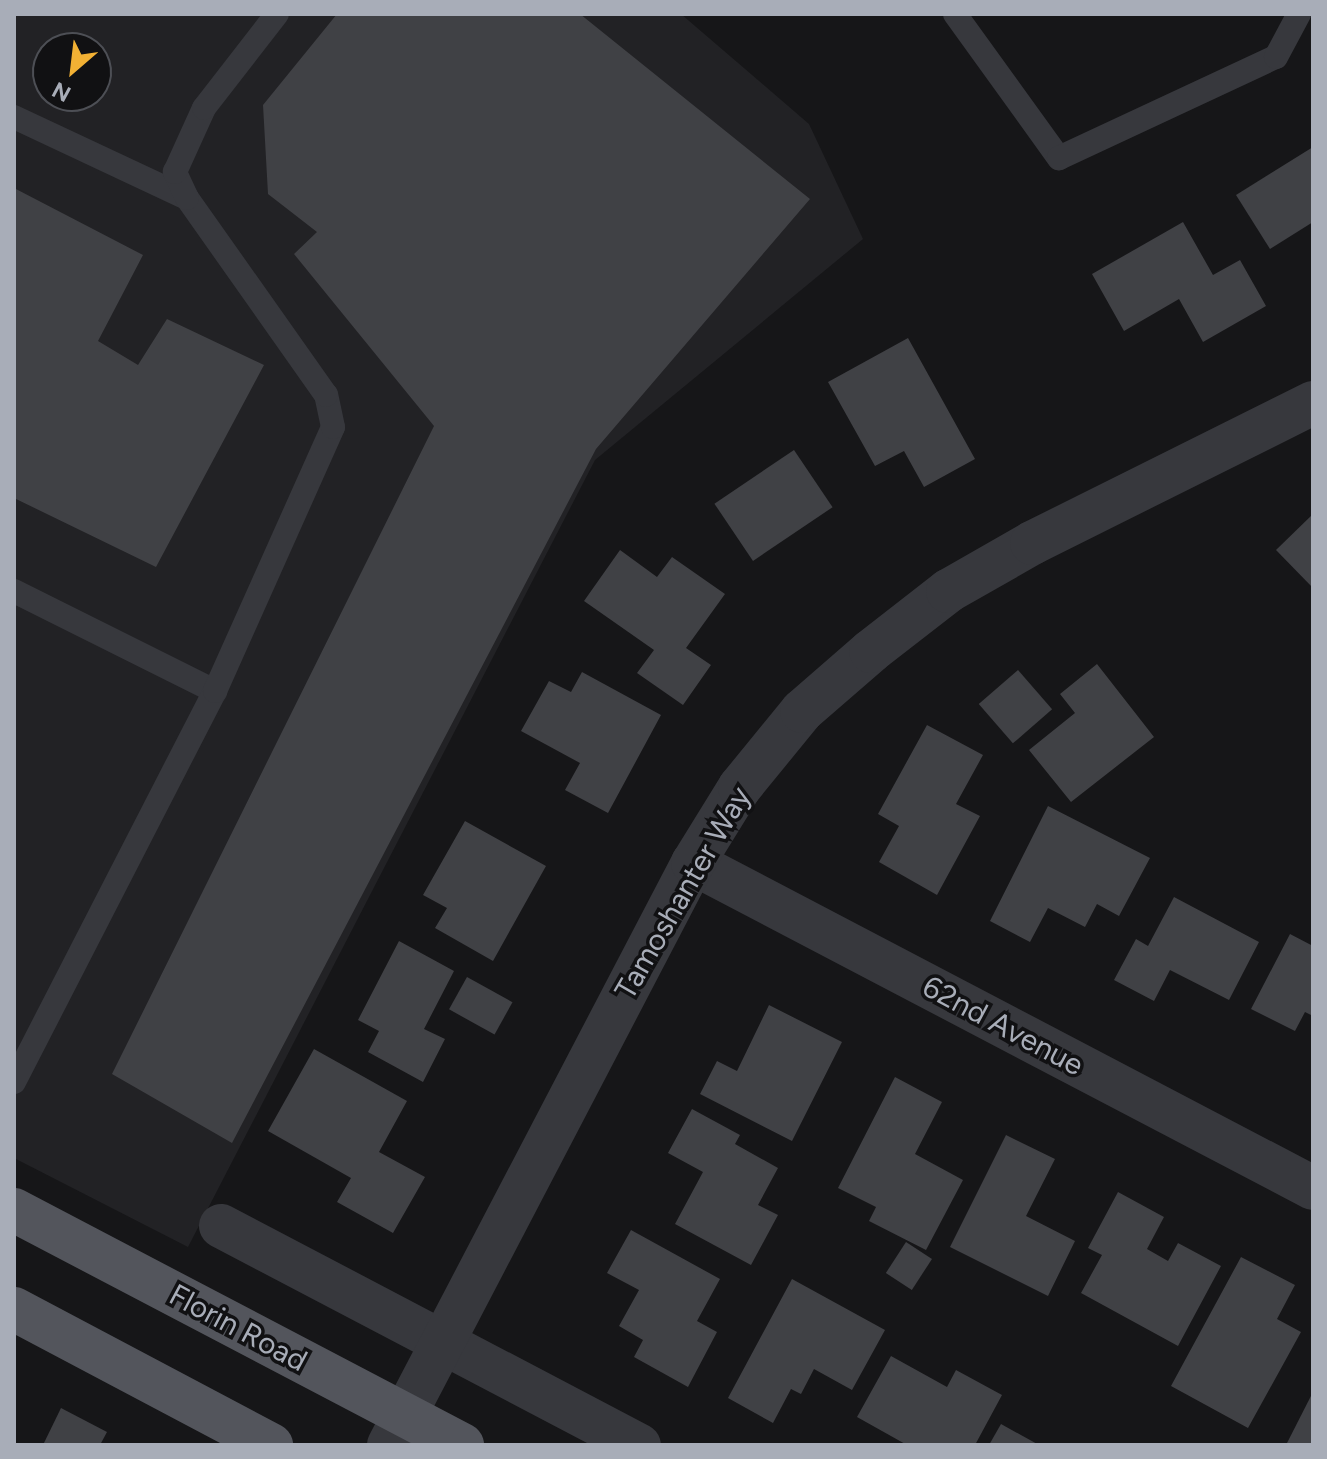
<!DOCTYPE html>
<html>
<head>
<meta charset="utf-8">
<style>
	body { margin:0 }
	#map { position:relative; width:1327px; height:1459px; overflow:hidden; background:#161618; font-family:Figtree,sans-serif }
	div>[style] { position:absolute }
	.built>* { inset:0; background:#222225 }
	.building>* { inset:0; background:#404145; transform-origin:0 0 }
	.service>* { height:24px; margin:-12px; padding:0 12px; transform-origin:12px; border-radius:12px; background:#37383d }
	.minor>* { height:44px; margin:-22px; padding:0 22px; transform-origin:22px; border-radius:22px; background:#37383d }
	.primary>* { height:44px; margin:-22px; padding:0 22px; transform-origin:22px; border-radius:22px; background:#53555c }
	span { translate:-50% -50%; white-space:nowrap; text-align:center; line-height:1.15; -webkit-text-stroke:7px #111113; paint-order:stroke }
	.street-label { font-size:30px; color:#a8adb8 }
	.frame { position:absolute; inset:0; border:16px solid #a8adb8; pointer-events:none }
	.north { position:absolute; left:32px; top:32px; width:80px; height:80px; box-sizing:border-box; background:#111113; border:2px solid #4d4f55; border-radius:50%; rotate:208deg; font-size:22px; font-weight:700; line-height:32px; text-align:center; color:#a8adb8 }
	.north::after { content:''; display:block; margin:auto; width:28px; height:36px; background:#f2b134; clip-path:polygon(50% 0,100% 100%,50% 72%,0 100%) }
</style>
</head>
<body>
<div id="map">
	<div class="built">
		<i style="clip-path:polygon(evenodd,14px 14px,681px 14px,809px 124px,863px 239px,595px 460px,188px 1247px,14px 1158px,14px 14px,48px 48px,96px 48px,96px 96px,48px 96px,48px 48px)"></i>
	</div>
	<div class="building">
		<i style="clip-path:polygon(337px 14px,580px 14px,810px 199px,596px 449px,232px 1143px,112px 1074px,434px 426px,294px 254px,317px 232px,268px 194px,263px 105px)"></i>
		<i style="clip-path:polygon(1313px 147px,1313px 222px,1270px 249px,1236px 195px)"></i>
		<i style="clip-path:polygon(14px 188px,143px 255px,98px 341px,138px 365px,167px 319px,264px 365px,156px 567px,14px 498px)"></i>
		<i style="clip-path:polygon(1183px 222px,1213px 275px,1240px 260px,1266px 306px,1203px 342px,1179px 299px,1124px 331px,1092px 274px)"></i>
		<i style="clip-path:polygon(908px 338px,975px 459px,924px 487px,904px 451px,875px 466px,828px 382px)"></i>
		<i style="left:794px;top:450px;width:69px;height:96px;rotate:56deg"></i>
		<i style="clip-path:polygon(1313px 514px,1313px 588px,1276px 550px)"></i>
		<i style="clip-path:polygon(620px 550px,657px 577px,672px 557px,725px 594px,686px 648px,711px 665px,683px 705px,637px 673px,654px 650px,584px 601px)"></i>
		<i style="clip-path:polygon(1097px 664px,1154px 737px,1071px 802px,1029px 750px,1075px 713px,1060px 694px)"></i>
		<i style="left:1018px;top:670px;width:52px;height:52px;rotate:49deg"></i>
		<i style="clip-path:polygon(582px 672px,661px 715px,608px 813px,565px 790px,580px 763px,521px 731px,549px 681px,571px 692px)"></i>
		<i style="clip-path:polygon(927px 725px,983px 755px,956px 804px,980px 816px,937px 895px,879px 862px,899px 826px,878px 814px)"></i>
		<i style="clip-path:polygon(1048px 806px,1150px 858px,1119px 916px,1097px 904px,1085px 927px,1048px 908px,1030px 942px,990px 921px)"></i>
		<i style="clip-path:polygon(465px 821px,546px 866px,493px 961px,435px 928px,447px 908px,423px 895px)"></i>
		<i style="clip-path:polygon(1174px 897px,1259px 942px,1229px 1000px,1170px 970px,1154px 1001px,1114px 980px,1136px 939px,1148px 946px)"></i>
		<i style="clip-path:polygon(1290px 934px,1313px 946px,1313px 1016px,1305px 1012px,1295px 1031px,1251px 1009px)"></i>
		<i style="clip-path:polygon(399px 941px,454px 971px,424px 1029px,445px 1039px,423px 1082px,368px 1052px,379px 1031px,358px 1020px)"></i>
		<i style="left:467px;top:977px;width:52px;height:37px;rotate:29deg"></i>
		<i style="clip-path:polygon(769px 1005px,842px 1042px,792px 1141px,700px 1094px,717px 1061px,737px 1071px)"></i>
		<i style="clip-path:polygon(314px 1049px,407px 1101px,379px 1152px,425px 1177px,393px 1233px,337px 1202px,351px 1178px,268px 1131px)"></i>
		<i style="clip-path:polygon(895px 1077px,942px 1102px,915px 1154px,963px 1180px,926px 1250px,869px 1221px,876px 1207px,838px 1188px)"></i>
		<i style="clip-path:polygon(692px 1109px,740px 1135px,735px 1144px,778px 1168px,758px 1205px,778px 1215px,751px 1265px,675px 1224px,703px 1172px,668px 1153px)"></i>
		<i style="clip-path:polygon(1006px 1135px,1055px 1159px,1026px 1216px,1075px 1241px,1048px 1296px,950px 1247px)"></i>
		<i style="clip-path:polygon(1118px 1192px,1164px 1217px,1147px 1249px,1168px 1261px,1178px 1243px,1221px 1266px,1178px 1346px,1081px 1293px,1102px 1255px,1088px 1248px)"></i>
		<i style="clip-path:polygon(631px 1230px,720px 1279px,697px 1321px,717px 1332px,688px 1387px,634px 1357px,643px 1340px,619px 1326px,639px 1290px,607px 1273px)"></i>
		<i style="left:906px;top:1242px;width:31px;height:37px;rotate:33deg"></i>
		<i style="clip-path:polygon(1241px 1257px,1295px 1285px,1277px 1319px,1301px 1332px,1248px 1428px,1171px 1386px)"></i>
		<i style="clip-path:polygon(792px 1279px,885px 1330px,852px 1390px,814px 1369px,801px 1394px,791px 1389px,773px 1423px,728px 1398px)"></i>
		<i style="clip-path:polygon(891px 1356px,947px 1387px,956px 1370px,1002px 1395px,975px 1445px,907px 1445px,857px 1417px)"></i>
		<i style="clip-path:polygon(1313px 1392px,1313px 1445px,1286px 1445px)"></i>
		<i style="clip-path:polygon(61px 1408px,107px 1432px,100px 1445px,43px 1445px)"></i>
		<i style="clip-path:polygon(1001px 1424px,1039px 1445px,989px 1445px)"></i>
	</div>
	<div class="service">
		<i style="left:955px;top:14px;width:178px;rotate:54.2deg"></i>
		<i style="left:1059px;top:158px;width:239px;rotate:-25deg"></i>
		<i style="left:1276px;top:57px;width:49px;rotate:-61.9deg"></i>
		<i style="left:14px;top:117px;width:191px;rotate:25.1deg"></i>
		<i style="left:14px;top:591px;width:225px;rotate:26.5deg"></i>
		<i style="left:14px;top:1082px;width:440px;rotate:-62.8deg"></i>
		<i style="left:215px;top:691px;width:289px;rotate:-65.9deg"></i>
		<i style="left:333px;top:427px;width:33px;rotate:-102deg"></i>
		<i style="left:326px;top:395px;width:241px;rotate:-125.2deg"></i>
		<i style="left:187px;top:198px;width:29px;rotate:-115deg"></i>
		<i style="left:175px;top:172px;width:70px;rotate:-65.6deg"></i>
		<i style="left:204px;top:108px;width:119px;rotate:-52.2deg"></i>
	</div>
	<div class="minor">
		<i style="left:693px;top:863px;width:700px;rotate:27.66deg"></i>
		<i style="left:221px;top:1226px;width:472px;rotate:27.7deg"></i>
		<i style="left:389px;top:1445px;width:657px;rotate:-62.42deg"></i>
		<i style="left:693px;top:863px;width:89px;rotate:-58.3deg"></i>
		<i style="left:740px;top:787px;width:98px;rotate:-50.8deg"></i>
		<i style="left:802px;top:711px;width:91px;rotate:-41deg"></i>
		<i style="left:871px;top:651px;width:98px;rotate:-37.9deg"></i>
		<i style="left:948px;top:591px;width:97px;rotate:-29.7deg"></i>
		<i style="left:1032px;top:543px;width:314px;rotate:-26.5deg"></i>
	</div>
	<div class="primary">
		<i style="left:14px;top:1210px;width:506px;rotate:27.68deg"></i>
		<i style="left:14px;top:1309px;width:291px;rotate:27.9deg"></i>
	</div>
	<div class="street-label">
		<span style="left:683px;top:893px;rotate:-60deg">Tamoshanter Way</span>
		<span style="left:1003px;top:1026px;rotate:28deg">62nd Avenue</span>
		<span style="left:238px;top:1328px;rotate:28deg">Florin Road</span>
	</div>
	<div class="frame"></div>
	<div class="north">N</div>
</div>
</body>
</html>
